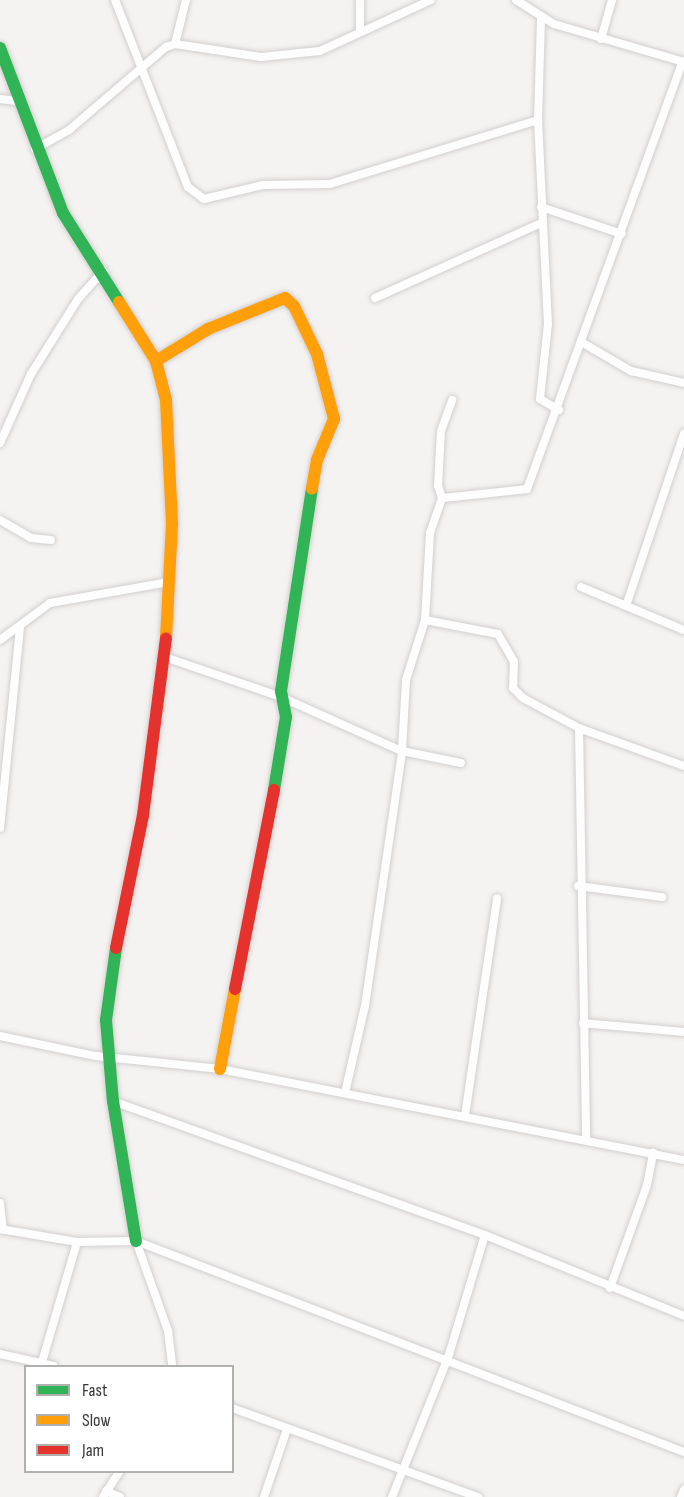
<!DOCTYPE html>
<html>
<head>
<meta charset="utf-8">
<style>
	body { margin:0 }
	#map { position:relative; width:684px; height:1497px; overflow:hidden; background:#f5f3f1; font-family:"Sofia Sans Condensed",sans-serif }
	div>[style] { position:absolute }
	.roads { filter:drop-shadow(0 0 2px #d1cfcf) drop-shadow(0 0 2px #d1cfcf) }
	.street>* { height:8px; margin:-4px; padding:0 4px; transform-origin:4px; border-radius:4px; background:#fefdfd }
	.fast>* { height:12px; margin:-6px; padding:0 6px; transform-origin:6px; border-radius:6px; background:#30b455 }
	.slow>* { height:12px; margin:-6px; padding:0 6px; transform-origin:6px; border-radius:6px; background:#ff9f0a }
	.jam>* { height:12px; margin:-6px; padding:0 6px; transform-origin:6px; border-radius:6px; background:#e5322d }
	span { translate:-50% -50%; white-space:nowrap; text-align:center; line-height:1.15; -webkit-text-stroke:6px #fff; paint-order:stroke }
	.legend { position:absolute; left:24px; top:1365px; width:210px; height:108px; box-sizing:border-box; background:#fff; border:2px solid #b0b0af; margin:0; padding:8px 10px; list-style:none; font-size:18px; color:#3a3938 }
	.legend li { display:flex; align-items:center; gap:12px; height:30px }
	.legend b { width:30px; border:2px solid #b0b0af }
</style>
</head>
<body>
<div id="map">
	<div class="roads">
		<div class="street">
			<i style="left:115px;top:0;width:201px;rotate:68.7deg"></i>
			<i style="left:188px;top:187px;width:20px;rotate:37deg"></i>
			<i style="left:204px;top:199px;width:61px;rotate:-13.3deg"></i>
			<i style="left:263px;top:185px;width:67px;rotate:-0.9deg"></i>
			<i style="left:330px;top:184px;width:218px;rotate:-17.1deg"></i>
			<i style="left:516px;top:0;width:45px;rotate:32.3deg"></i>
			<i style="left:554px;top:24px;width:135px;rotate:16.3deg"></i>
			<i style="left:541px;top:19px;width:101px;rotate:91.7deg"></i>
			<i style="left:538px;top:120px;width:204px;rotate:87.2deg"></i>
			<i style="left:548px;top:324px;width:75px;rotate:96.1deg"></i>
			<i style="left:540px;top:399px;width:22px;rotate:30deg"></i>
			<i style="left:360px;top:32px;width:32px;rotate:-90deg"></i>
			<i style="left:601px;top:39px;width:41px;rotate:-74.2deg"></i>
			<i style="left:175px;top:44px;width:45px;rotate:-76deg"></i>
			<i style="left:0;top:99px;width:17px;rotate:7deg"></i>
			<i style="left:35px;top:149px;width:39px;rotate:-29deg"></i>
			<i style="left:69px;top:130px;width:128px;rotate:-40.6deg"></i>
			<i style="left:166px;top:47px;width:9px;rotate:-18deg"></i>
			<i style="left:175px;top:44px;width:87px;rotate:8.6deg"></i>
			<i style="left:261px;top:57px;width:59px;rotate:-5.8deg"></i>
			<i style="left:320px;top:51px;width:122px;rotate:-24.7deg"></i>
			<i style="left:541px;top:207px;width:85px;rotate:18.4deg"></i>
			<i style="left:375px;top:298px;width:182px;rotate:-24.3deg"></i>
			<i style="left:583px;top:343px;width:56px;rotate:30.3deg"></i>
			<i style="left:631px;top:371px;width:54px;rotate:12.8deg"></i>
			<i style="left:0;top:443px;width:76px;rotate:-65.8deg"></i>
			<i style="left:31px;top:374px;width:89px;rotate:-57.9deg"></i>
			<i style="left:78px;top:299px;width:38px;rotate:-48deg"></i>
			<i style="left:442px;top:498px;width:85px;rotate:-6deg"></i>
			<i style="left:527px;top:489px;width:454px;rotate:-70deg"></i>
			<i style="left:0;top:520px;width:36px;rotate:30deg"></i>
			<i style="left:31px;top:538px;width:20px;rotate:6deg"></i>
			<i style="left:581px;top:587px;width:112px;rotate:22.7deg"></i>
			<i style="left:626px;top:606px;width:182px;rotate:-71.4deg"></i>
			<i style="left:425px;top:620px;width:74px;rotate:10.9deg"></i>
			<i style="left:498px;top:634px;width:32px;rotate:60deg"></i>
			<i style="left:514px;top:662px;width:26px;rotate:92deg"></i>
			<i style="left:513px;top:688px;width:14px;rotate:45deg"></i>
			<i style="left:523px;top:698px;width:64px;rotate:28.2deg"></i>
			<i style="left:579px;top:728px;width:112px;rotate:19.9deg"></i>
			<i style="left:0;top:640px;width:62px;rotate:-36.5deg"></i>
			<i style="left:50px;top:603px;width:121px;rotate:-10deg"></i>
			<i style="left:165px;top:657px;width:123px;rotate:19deg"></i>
			<i style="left:281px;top:697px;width:133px;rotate:24.1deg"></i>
			<i style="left:402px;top:751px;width:60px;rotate:11.5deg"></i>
			<i style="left:579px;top:728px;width:412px;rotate:89deg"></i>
			<i style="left:0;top:828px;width:201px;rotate:-84.3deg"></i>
			<i style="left:578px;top:886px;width:85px;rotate:7.5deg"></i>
			<i style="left:583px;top:1023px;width:101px;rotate:5.1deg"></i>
			<i style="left:0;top:1036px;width:98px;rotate:11.8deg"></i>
			<i style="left:96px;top:1056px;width:125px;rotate:6deg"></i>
			<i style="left:220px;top:1069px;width:473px;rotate:11.1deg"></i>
			<i style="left:345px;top:1093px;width:89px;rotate:-77.1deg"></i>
			<i style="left:365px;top:1006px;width:258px;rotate:-81.7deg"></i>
			<i style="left:402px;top:751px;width:71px;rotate:-86.8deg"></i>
			<i style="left:406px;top:680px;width:63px;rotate:-72.4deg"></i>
			<i style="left:425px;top:620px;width:87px;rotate:-86.7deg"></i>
			<i style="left:430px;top:533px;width:37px;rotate:-71deg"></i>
			<i style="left:442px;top:498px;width:13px;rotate:-108deg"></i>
			<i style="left:438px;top:486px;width:55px;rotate:-86.9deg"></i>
			<i style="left:441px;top:431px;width:33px;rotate:-70deg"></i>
			<i style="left:113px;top:1101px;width:395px;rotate:19.8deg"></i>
			<i style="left:485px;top:1235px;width:215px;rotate:22.1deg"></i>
			<i style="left:465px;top:1116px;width:220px;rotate:-81.6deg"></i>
			<i style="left:0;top:1203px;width:27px;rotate:84deg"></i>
			<i style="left:0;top:1229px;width:78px;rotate:9.6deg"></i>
			<i style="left:77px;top:1242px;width:59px;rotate:-1deg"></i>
			<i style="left:136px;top:1241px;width:587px;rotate:21.06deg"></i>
			<i style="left:136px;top:1241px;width:96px;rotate:70.4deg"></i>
			<i style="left:168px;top:1331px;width:35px;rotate:83deg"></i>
			<i style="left:610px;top:1288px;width:109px;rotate:-70.2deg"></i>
			<i style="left:647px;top:1185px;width:33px;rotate:-79deg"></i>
			<i style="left:0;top:1354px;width:55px;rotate:12.5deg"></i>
			<i style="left:42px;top:1362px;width:125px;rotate:-73.7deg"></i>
			<i style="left:232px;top:1408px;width:262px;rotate:19.9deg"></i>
			<i style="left:106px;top:1491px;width:15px;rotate:23deg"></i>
			<i style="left:103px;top:1497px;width:30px;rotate:-57deg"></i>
			<i style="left:264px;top:1497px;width:72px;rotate:-71.3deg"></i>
			<i style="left:392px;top:1497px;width:150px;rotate:-68.1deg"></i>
			<i style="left:448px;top:1358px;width:128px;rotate:-73.3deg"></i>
			<i style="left:681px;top:1497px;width:8px;rotate:-67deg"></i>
		</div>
		<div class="fast">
			<i style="left:0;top:48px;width:177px;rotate:69.1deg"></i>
			<i style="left:63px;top:213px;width:105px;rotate:57.8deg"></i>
			<i style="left:274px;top:790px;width:74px;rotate:-80.7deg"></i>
			<i style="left:286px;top:717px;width:26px;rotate:-101deg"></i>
			<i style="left:281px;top:691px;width:204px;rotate:-81.3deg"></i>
			<i style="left:116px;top:948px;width:73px;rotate:97.9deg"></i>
			<i style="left:106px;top:1020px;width:81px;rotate:85.1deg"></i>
			<i style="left:113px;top:1101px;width:142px;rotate:80.7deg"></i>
		</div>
		<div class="slow">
			<i style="left:119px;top:302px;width:70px;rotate:57.9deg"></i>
			<i style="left:156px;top:361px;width:40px;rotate:75.6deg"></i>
			<i style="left:166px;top:400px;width:124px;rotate:87.2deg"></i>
			<i style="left:172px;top:524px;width:114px;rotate:93deg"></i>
			<i style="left:156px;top:361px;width:61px;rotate:-31.6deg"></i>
			<i style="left:208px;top:329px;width:83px;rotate:-21.9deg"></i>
			<i style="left:285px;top:298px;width:12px;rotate:42deg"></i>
			<i style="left:294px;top:306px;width:53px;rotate:64.4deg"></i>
			<i style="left:317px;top:354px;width:67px;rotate:75.3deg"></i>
			<i style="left:334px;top:419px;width:44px;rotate:112.5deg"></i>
			<i style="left:317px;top:460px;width:29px;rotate:100deg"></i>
			<i style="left:220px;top:1069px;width:81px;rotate:-79.4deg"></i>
		</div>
		<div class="jam">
			<i style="left:116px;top:948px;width:136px;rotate:-78.5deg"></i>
			<i style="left:143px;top:815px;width:178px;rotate:-82.6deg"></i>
			<i style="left:235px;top:989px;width:203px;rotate:-78.9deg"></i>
		</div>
	</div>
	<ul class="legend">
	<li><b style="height:8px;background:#30b455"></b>Fast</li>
	<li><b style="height:8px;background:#ff9f0a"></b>Slow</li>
	<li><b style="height:8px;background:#e5322d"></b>Jam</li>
	</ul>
</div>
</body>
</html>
